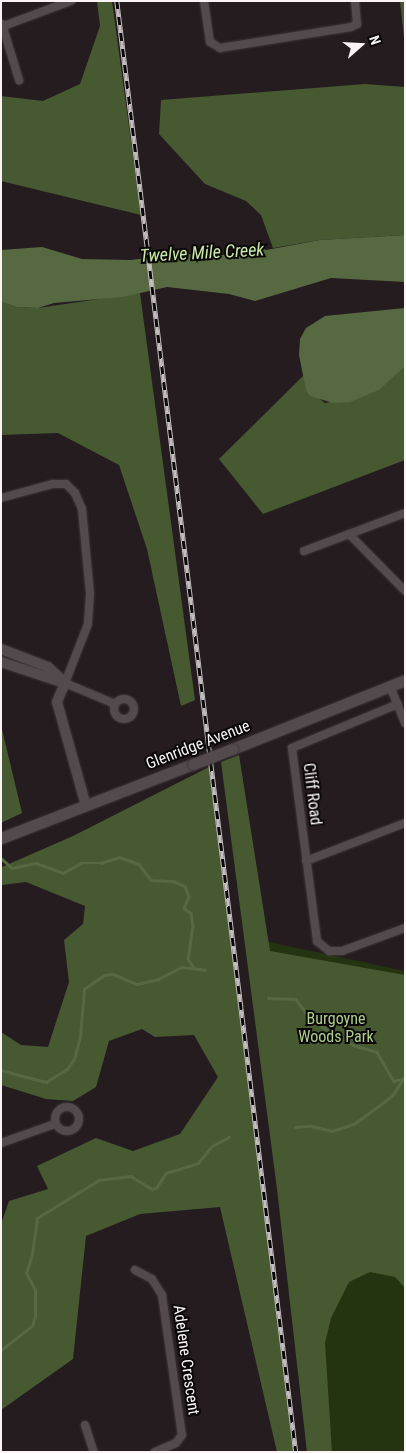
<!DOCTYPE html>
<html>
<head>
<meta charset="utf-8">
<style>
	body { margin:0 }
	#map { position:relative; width:406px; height:1453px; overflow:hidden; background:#251c20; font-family:"Roboto Condensed",sans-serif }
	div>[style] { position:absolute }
	.green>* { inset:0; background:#253410 }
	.forest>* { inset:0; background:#475931 }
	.water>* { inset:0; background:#566940 }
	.stream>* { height:2.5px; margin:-1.25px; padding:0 1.25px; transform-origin:1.25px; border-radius:1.25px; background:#566940 }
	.roads { filter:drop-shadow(0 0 1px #3d3639) drop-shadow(0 0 1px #3d3639) }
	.minor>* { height:8px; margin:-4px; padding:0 4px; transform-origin:4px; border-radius:4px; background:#534a4d }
	.minor>.ring { margin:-4px; padding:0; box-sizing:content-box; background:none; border:8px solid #534a4d; border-radius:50% }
	.tertiary>* { height:10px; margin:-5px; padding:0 5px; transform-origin:5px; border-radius:5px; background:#534a4d }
	.secondary>* { height:11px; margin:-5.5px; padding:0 5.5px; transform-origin:5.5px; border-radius:5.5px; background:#534a4d }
	.rail>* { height:4.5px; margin-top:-2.25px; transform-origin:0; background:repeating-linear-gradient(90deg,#0b0809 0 8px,#c3bdbf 0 16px); box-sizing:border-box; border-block:1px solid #c3bdbf }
	.bridges { filter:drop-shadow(0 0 1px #3d3639) drop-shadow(0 0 1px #3d3639) }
	.secondary-bridge>* { height:11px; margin:-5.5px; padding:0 5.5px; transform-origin:5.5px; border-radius:5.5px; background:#534a4d }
	span { translate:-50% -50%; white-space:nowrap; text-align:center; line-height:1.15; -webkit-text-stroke:4px #0b0809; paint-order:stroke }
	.street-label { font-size:16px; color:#f9f3f5 }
	.park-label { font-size:16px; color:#afce8c }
	.water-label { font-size:18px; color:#caeaa7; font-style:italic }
	.frame { position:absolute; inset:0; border:2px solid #f9f3f5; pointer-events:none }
	.north { position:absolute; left:336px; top:20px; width:50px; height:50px; -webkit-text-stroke:4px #0b0809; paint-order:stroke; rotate:71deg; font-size:14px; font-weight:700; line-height:20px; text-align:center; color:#f9f3f5 }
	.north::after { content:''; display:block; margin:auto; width:18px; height:22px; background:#f9f3f5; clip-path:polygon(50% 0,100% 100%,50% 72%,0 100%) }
</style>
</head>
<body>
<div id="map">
	<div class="green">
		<i style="clip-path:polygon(255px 939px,405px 971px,405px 1452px,324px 1452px)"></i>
	</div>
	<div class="forest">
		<i style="clip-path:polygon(97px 1px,112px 1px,141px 215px,1px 181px,1px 96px,43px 101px,80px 84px,100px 26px)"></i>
		<i style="clip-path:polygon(400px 1px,405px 1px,405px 41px,404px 38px)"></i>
		<i style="clip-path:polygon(365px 84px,405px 87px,405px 235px,320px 240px,273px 248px,261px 215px,246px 201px,205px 184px,159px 134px,161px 100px)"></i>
		<i style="clip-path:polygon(140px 293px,195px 700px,181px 706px,147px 549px,119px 465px,58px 433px,1px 435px,1px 302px,17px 307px,38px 308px)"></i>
		<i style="clip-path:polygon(405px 360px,405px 460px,263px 514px,219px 459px,304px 375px,310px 391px,325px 403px,335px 401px)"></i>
		<i style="clip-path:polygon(1px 725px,22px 813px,1px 823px)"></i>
		<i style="clip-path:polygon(239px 755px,270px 951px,405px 975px,405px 1288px,395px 1277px,370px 1272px,349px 1282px,331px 1318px,325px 1343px,332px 1452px,307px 1452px,277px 1189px,221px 762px)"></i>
		<i style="clip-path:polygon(209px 767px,294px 1452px,277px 1452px,220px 1207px,140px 1214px,86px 1236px,73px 1359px,1px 1410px,1px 1224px,9px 1201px,48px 1189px,37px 1166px,96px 1138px,133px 1151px,180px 1134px,218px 1077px,194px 1035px,155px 1037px,142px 1029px,109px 1041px,96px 1087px,73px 1101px,46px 1099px,1px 1085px,1px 1032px,21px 1045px,48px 1047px,69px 982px,64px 940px,83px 924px,85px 906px,26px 882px,2px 885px,2px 867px,73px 836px)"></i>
	</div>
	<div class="water">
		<i style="clip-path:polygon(405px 235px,405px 282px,331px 278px,255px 301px,229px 294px,167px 287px,123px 297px,54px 303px,38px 308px,17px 307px,1px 302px,1px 250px,42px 247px,82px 259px,130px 260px,183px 254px,227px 255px,257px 246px,266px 250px,320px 240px)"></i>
		<i style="clip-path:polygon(405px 308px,405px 366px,379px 390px,350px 402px,333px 403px,310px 396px,306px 390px,299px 355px,300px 339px,306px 328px,325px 316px)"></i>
	</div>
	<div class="stream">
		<i style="left:1px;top:858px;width:15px;rotate:42deg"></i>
		<i style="left:12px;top:868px;width:25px;rotate:-12deg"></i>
		<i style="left:36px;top:863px;width:29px;rotate:20deg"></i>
		<i style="left:63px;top:873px;width:21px;rotate:-29deg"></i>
		<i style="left:81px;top:863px;width:20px"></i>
		<i style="left:101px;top:863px;width:19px;rotate:-18deg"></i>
		<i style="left:119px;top:857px;width:21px;rotate:19deg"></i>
		<i style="left:139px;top:864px;width:20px;rotate:53deg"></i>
		<i style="left:151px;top:880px;width:22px;rotate:3deg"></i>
		<i style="left:173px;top:881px;width:13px;rotate:23deg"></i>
		<i style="left:185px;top:886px;width:12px;rotate:70deg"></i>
		<i style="left:189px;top:897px;width:12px;rotate:114deg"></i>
		<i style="left:184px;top:908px;width:9px;rotate:36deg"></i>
		<i style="left:191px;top:913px;width:12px;rotate:81deg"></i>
		<i style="left:193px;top:925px;width:34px;rotate:98deg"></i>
		<i style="left:188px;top:959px;width:11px;rotate:56deg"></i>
		<i style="left:268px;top:998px;width:28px;rotate:2deg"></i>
		<i style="left:296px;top:999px;width:17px;rotate:54deg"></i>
		<i style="left:306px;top:1013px;width:27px;rotate:39deg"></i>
		<i style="left:327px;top:1030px;width:30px;rotate:30deg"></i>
		<i style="left:353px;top:1045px;width:25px;rotate:16deg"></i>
		<i style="left:377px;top:1052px;width:34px;rotate:60deg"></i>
		<i style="left:394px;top:1081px;width:7px;rotate:-16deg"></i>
		<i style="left:1px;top:1070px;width:47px;rotate:14.9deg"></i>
		<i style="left:46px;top:1082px;width:25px;rotate:-32deg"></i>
		<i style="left:67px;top:1069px;width:12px;rotate:-55deg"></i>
		<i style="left:74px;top:1059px;width:23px;rotate:-75deg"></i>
		<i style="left:80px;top:1037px;width:48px;rotate:-85.2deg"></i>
		<i style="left:84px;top:989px;width:24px;rotate:-35deg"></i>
		<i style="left:104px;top:975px;width:9px;rotate:-6deg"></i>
		<i style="left:113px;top:974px;width:26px;rotate:23deg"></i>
		<i style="left:137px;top:984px;width:22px;rotate:-13deg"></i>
		<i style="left:158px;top:979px;width:27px;rotate:-27deg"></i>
		<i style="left:182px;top:967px;width:23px;rotate:7deg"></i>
		<i style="left:295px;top:1127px;width:16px;rotate:-4deg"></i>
		<i style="left:311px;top:1126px;width:22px;rotate:13deg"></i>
		<i style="left:332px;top:1131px;width:23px;rotate:-18deg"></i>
		<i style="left:354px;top:1124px;width:47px;rotate:-36.4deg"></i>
		<i style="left:392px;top:1096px;width:24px;rotate:-57deg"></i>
		<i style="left:1px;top:1350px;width:39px;rotate:-38deg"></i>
		<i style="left:32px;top:1326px;width:9px;rotate:-72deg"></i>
		<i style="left:35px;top:1317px;width:27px;rotate:-90deg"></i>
		<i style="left:35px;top:1290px;width:19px;rotate:-118deg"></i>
		<i style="left:26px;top:1273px;width:20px;rotate:-72deg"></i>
		<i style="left:32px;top:1254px;width:36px;rotate:-82deg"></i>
		<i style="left:37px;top:1218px;width:73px;rotate:-31.5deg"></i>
		<i style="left:99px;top:1180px;width:32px;rotate:-7deg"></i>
		<i style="left:131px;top:1176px;width:25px;rotate:32deg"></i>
		<i style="left:152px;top:1189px;width:4px;rotate:-14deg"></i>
		<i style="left:156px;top:1188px;width:18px;rotate:-56deg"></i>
		<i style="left:166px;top:1173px;width:34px;rotate:-17deg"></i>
		<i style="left:198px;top:1163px;width:22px;rotate:-51deg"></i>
		<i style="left:212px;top:1146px;width:19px;rotate:-28deg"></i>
	</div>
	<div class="roads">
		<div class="minor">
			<i style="left:204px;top:1px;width:41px;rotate:81.7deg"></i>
			<i style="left:210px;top:42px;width:12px;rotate:31deg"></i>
			<i style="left:220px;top:48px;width:133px;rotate:-9.1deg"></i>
			<i style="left:351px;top:27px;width:7px;rotate:-27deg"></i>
			<i style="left:357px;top:24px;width:23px;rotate:-95deg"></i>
			<i style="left:2px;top:24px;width:59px;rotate:73.1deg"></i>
			<i style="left:1px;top:27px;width:75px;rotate:-20.4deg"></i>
			<i style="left:1px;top:498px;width:54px;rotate:-15.1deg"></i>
			<i style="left:53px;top:484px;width:13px"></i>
			<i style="left:66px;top:484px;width:13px;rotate:45deg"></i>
			<i style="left:75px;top:493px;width:17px;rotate:66deg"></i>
			<i style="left:82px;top:509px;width:85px;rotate:84.6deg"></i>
			<i style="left:90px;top:594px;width:30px;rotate:94deg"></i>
			<i style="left:88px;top:624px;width:63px;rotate:111.3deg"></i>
			<i style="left:65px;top:683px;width:54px;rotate:22.8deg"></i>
			<i style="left:349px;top:534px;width:80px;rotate:45.5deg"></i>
			<i style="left:304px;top:551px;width:108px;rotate:-20.6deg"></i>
			<i style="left:390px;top:686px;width:40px;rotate:68deg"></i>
			<i class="ring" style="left:114px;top:699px;width:12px;height:12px"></i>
			<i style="left:398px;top:704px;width:115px;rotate:157.5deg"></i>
			<i style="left:292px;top:748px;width:195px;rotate:82.6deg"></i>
			<i style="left:317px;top:941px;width:16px;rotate:40deg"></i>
			<i style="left:329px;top:951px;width:13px"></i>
			<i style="left:342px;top:951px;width:67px;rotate:-20.1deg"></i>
			<i style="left:306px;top:861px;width:106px;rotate:-21deg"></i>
			<i class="ring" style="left:55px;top:1107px;width:16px;height:16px"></i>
			<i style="left:1px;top:1143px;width:57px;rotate:-19.4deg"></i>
			<i style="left:135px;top:1270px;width:19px;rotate:28deg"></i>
			<i style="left:152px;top:1279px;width:19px;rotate:58deg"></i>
			<i style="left:162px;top:1295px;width:141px;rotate:81.9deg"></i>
			<i style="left:182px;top:1435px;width:10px;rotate:127deg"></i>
			<i style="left:176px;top:1443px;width:23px;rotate:157deg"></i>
			<i style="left:85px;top:1425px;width:28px;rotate:72deg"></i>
		</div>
		<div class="tertiary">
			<i style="left:1px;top:649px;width:50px;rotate:21deg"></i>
			<i style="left:48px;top:667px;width:23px;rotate:43deg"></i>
			<i style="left:1px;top:662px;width:66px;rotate:18.4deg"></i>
			<i style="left:65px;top:683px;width:21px;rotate:113deg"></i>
			<i style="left:57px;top:702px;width:108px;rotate:74.4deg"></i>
		</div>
		<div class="secondary">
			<i style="left:232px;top:749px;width:186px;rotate:-21.7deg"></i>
			<i style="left:1px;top:838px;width:206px;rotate:-21.1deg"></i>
		</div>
	</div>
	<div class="rail">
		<i style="left:117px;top:1px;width:1462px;rotate:82.97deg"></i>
	</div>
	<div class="bridges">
		<div class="secondary-bridge">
			<i style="left:193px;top:764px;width:42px;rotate:-21deg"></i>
		</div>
	</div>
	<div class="street-label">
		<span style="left:198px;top:745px;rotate:-21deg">Glenridge Avenue</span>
		<span style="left:312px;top:794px;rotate:83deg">Cliff Road</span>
		<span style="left:186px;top:1360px;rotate:82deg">Adelene Crescent</span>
	</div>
	<div class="park-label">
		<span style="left:336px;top:1028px">Burgoyne<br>Woods Park</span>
	</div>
	<div class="water-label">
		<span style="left:202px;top:253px;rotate:-3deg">Twelve Mile Creek</span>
	</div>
	<div class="frame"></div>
	<div class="north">N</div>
</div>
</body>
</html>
